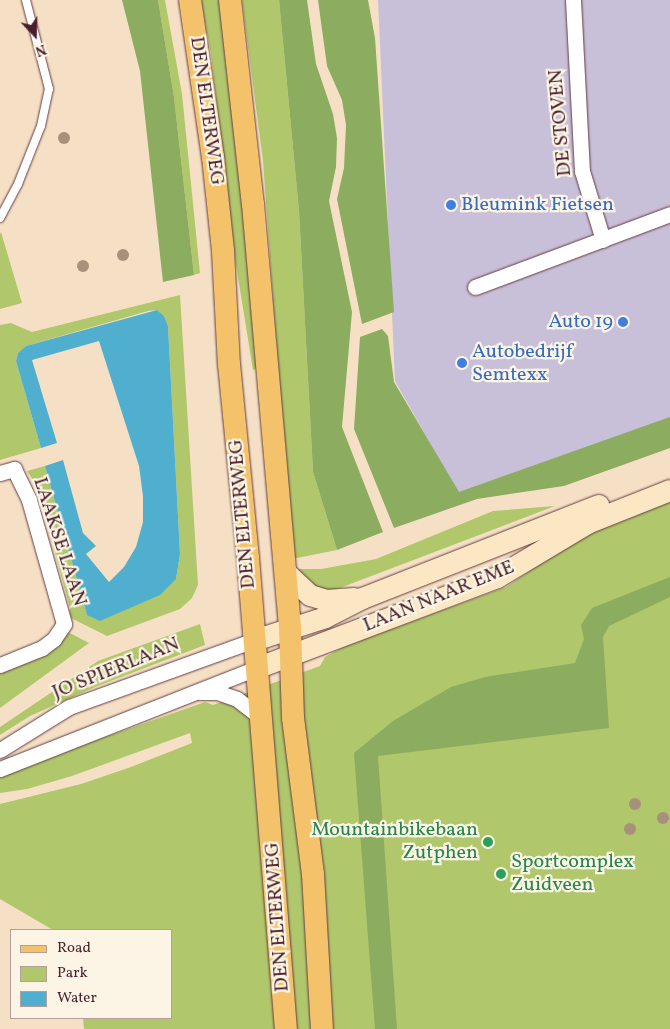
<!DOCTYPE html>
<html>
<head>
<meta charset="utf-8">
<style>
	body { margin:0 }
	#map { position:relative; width:670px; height:1029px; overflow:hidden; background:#f6e0c5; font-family:Vollkorn,serif }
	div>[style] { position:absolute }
	.industrial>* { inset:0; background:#c8bfd8 }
	.green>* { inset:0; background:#b0c76c }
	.forest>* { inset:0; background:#8cac60 }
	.water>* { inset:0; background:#50afcf }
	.roads { filter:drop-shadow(0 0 1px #643c42) drop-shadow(0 0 1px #643c42) }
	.lane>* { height:8px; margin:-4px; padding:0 4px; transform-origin:4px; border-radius:4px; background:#fff }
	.street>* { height:15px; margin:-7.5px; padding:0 7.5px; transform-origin:7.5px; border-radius:7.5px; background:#fff }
	.secondary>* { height:21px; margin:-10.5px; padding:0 10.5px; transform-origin:10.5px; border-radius:10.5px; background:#fbe7c3 }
	.primary>* { height:22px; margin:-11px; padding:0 11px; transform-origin:11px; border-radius:11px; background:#f4c26a }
	.trees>* { width:12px; height:12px; margin:-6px; border-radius:50%; background:#a8917b }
	.dots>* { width:14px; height:14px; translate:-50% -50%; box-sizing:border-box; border:2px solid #fcf5e5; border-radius:50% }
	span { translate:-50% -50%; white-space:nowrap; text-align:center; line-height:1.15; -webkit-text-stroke:4.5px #fcf5e5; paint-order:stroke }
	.street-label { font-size:20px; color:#4a1f2b }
	.shop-label { font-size:20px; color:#366cbe }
	.left { translate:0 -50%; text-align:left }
	.right { translate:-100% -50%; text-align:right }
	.leisure-label { font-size:20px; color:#27864d }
	.legend { position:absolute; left:10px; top:929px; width:162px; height:90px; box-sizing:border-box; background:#fcf5e5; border:1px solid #b59f9b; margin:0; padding:6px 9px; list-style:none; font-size:15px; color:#4a1f2b }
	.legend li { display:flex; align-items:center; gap:10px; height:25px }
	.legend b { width:25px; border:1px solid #b59f9b }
	.north { position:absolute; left:10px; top:10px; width:50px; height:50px; -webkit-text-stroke:4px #fcf5e5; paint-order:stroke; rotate:159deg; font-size:14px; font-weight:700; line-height:20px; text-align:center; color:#4a1f2b }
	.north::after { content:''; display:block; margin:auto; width:18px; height:22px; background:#4a1f2b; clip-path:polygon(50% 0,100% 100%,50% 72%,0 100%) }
</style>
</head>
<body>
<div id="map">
	<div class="industrial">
		<i style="clip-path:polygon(378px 0,670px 0,670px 418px,458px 493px,395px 381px)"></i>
	</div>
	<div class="green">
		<i style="clip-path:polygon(158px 0,165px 0,182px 94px,200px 273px,194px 275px,174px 97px)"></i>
		<i style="clip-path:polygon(201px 0,222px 0,259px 367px,253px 370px,235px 259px,211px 54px)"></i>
		<i style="clip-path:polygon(242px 0,279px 0,299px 211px,313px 472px,337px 550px,292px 559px,263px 161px)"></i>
		<i style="clip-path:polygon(1px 232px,22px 303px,0 309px,0 234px)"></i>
		<i style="clip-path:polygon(180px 295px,198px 585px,192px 598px,180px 609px,107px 636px,69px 617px,70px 608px,37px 486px,27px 471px,45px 466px,87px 615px,176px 579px,180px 554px,168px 326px,164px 316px,157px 310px,148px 311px,26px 346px,18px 353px,16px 361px,41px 448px,0 460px,0 325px,11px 323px,32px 332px)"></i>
		<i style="clip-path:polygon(670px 496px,670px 1029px,84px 1029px,83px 1018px,171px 1018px,171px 930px,53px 930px,0 899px,0 804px,81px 784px,131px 767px,192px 743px,190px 733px,72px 776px,27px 789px,0 793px,0 774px,205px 702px,213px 705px,320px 666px,325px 657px,345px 646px,506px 587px,597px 525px)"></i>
		<i style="clip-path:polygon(555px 506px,332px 591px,320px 594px,294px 569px,321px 569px,376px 559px,493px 511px)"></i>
		<i style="clip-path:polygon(200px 624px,205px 645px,95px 687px,30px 716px,0 735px,0 727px,98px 661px)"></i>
		<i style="clip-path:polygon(66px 631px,89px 643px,0 708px,0 672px)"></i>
	</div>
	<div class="forest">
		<i style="clip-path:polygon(122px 0,158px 0,174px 97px,194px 275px,163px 282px,140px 71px)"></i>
		<i style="clip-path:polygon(279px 0,307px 0,316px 64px,333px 114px,337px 138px,336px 167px,329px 201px,352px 312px,342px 427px,383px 532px,337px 550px,313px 472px,299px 211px)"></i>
		<i style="clip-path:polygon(318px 0,368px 0,375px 38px,394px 312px,362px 324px,337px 199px,344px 168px,346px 125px,342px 100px,327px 66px)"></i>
		<i style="clip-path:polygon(382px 329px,388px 336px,394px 382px,459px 492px,670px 417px,670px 448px,564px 486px,477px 499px,394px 528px,354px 429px,360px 337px)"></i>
		<i style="clip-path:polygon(670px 577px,670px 597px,609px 626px,603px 637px,609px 728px,378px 756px,397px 1029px,375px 1029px,354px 753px,393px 721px,451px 687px,485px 677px,575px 663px,584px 639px,581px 625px,592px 608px)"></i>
	</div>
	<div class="water">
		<i style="clip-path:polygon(157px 310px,164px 316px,168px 326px,180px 554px,176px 579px,160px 595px,100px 621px,87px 615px,45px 466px,63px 460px,83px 533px,96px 546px,86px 554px,109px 582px,124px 567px,136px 547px,143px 522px,143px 496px,139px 466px,99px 341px,32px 360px,57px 443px,41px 448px,16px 361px,18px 353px,26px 346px)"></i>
	</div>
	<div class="roads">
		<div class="lane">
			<i style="left:0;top:218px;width:38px;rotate:-62deg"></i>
			<i style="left:18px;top:184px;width:62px;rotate:-68.4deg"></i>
			<i style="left:41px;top:126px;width:38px;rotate:-78deg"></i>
			<i style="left:49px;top:89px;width:92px;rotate:-104.5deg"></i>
		</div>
		<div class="street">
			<i style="left:573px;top:0;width:171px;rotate:87deg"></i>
			<i style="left:582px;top:171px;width:72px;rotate:73.1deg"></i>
			<i style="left:475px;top:287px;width:208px;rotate:-20.5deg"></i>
			<i style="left:0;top:473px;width:15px;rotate:-16deg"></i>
			<i style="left:14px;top:469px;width:34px;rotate:64deg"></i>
			<i style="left:29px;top:500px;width:129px;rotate:74.2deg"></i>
			<i style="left:64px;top:624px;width:18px;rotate:124deg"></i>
			<i style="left:54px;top:639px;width:15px;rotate:143deg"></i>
			<i style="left:42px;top:648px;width:45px;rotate:158deg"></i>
			<i style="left:200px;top:692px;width:17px"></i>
			<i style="left:217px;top:692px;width:21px;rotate:19deg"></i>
			<i style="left:237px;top:699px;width:28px;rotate:38deg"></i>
			<i style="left:0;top:750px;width:81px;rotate:-31.9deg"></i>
			<i style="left:69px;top:707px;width:197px;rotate:-19.9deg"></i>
			<i style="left:0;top:769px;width:275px;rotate:-21.5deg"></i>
		</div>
		<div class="secondary">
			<i style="left:285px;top:572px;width:34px;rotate:43deg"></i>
			<i style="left:310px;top:595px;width:17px;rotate:17deg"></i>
			<i style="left:326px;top:600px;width:28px;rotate:-4deg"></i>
			<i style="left:254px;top:640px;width:75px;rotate:-17.9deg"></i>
			<i style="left:325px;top:617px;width:42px;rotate:-27.2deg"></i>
			<i style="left:362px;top:598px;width:254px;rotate:-21.5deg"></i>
			<i style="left:256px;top:668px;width:258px;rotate:-20.7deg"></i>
			<i style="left:497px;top:577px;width:107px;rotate:-30.9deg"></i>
			<i style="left:589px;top:522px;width:87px;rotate:-21.6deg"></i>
		</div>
		<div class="primary">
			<i style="left:190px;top:0;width:159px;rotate:81.7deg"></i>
			<i style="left:213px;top:157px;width:95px;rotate:83.9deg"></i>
			<i style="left:223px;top:251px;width:113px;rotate:87deg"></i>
			<i style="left:229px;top:364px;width:195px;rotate:84.4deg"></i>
			<i style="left:248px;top:558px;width:473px;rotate:85.4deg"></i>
			<i style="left:230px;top:0;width:205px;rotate:83.6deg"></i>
			<i style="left:253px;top:204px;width:426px;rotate:85deg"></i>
			<i style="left:290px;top:628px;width:90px;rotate:88.1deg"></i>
			<i style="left:293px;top:718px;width:157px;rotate:82.7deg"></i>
			<i style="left:313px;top:874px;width:155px;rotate:86.7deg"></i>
		</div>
	</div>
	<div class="trees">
		<i style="left:64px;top:138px"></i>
		<i style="left:123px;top:255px"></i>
		<i style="left:83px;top:266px"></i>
		<i style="left:635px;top:804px"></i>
		<i style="left:663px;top:818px"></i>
		<i style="left:630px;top:829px"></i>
	</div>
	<div class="dots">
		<i style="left:451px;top:205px;background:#3f7fe0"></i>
		<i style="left:623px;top:322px;background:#3f7fe0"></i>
		<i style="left:462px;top:363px;background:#3f7fe0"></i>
		<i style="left:488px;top:842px;background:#2e9e5b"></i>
		<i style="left:501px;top:874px;background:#2e9e5b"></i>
	</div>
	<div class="street-label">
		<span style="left:206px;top:111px;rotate:82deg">DEN ELTERWEG</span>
		<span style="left:561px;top:123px;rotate:-95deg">DE STOVEN</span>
		<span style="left:243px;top:514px;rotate:-95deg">DEN ELTERWEG</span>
		<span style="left:59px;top:542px;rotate:72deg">LAAKSE LAAN</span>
		<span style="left:439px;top:597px;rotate:-22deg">LAAN NAAR EME</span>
		<span style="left:116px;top:669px;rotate:-22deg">JO SPIERLAAN</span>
		<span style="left:278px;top:917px;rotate:-94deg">DEN ELTERWEG</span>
	</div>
	<div class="shop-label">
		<span class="left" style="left:461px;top:205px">Bleumink Fietsen</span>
		<span class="right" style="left:613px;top:322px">Auto 19</span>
		<span class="left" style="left:472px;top:364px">Autobedrijf<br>Semtexx</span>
	</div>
	<div class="leisure-label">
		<span class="right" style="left:478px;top:842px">Mountainbikebaan<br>Zutphen</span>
		<span class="left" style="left:511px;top:874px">Sportcomplex<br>Zuidveen</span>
	</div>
	<ul class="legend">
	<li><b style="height:6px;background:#f4c26a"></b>Road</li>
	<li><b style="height:14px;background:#b0c76c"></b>Park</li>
	<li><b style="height:14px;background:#50afcf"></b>Water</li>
	</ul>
	<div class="north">N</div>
</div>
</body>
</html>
